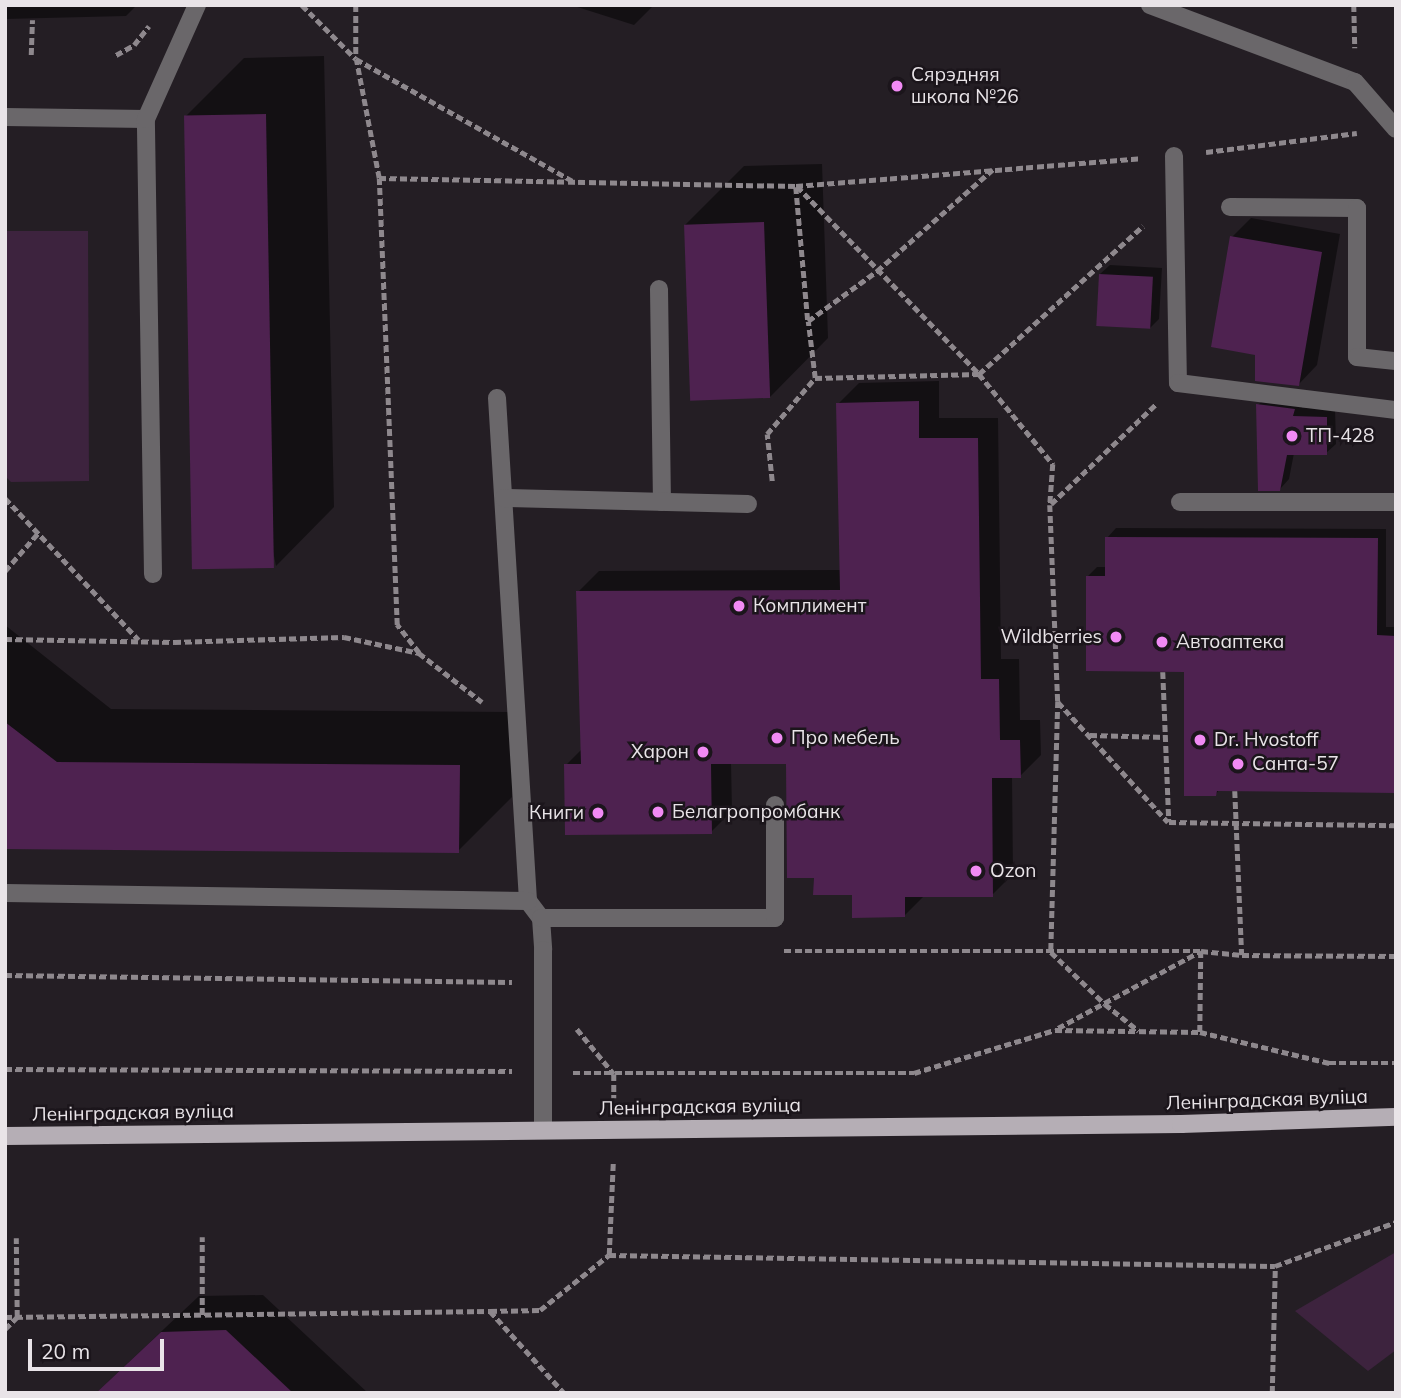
<!DOCTYPE html>
<html>
<head>
<meta charset="utf-8">
<style>
	body { margin:0 }
	#map { position:relative; width:1401px; height:1398px; overflow:hidden; background:#241e24; font-family:Mulish,sans-serif }
	div>[style] { position:absolute }
	.green>* { inset:0; background:#3d233e }
	.shadow>* { inset:0; background:#0007 }
	.building>* { inset:0; background:#4e2250; transform-origin:0 0 }
	.path>* { height:4.5px; margin-top:-2.25px; transform-origin:0; background:repeating-linear-gradient(90deg,#8e888d 0 7px,transparent 0 10.5px) }
	.minor>* { height:18px; margin:-9px; padding:0 9px; transform-origin:9px; border-radius:9px; background:#6a676a }
	.major>* { height:18px; margin:-9px; padding:0 9px; transform-origin:9px; border-radius:9px; background:#b5aeb5 }
	.dots>* { width:19px; height:19px; translate:-50% -50%; box-sizing:border-box; border:4px solid #1b151b; border-radius:50% }
	span { translate:-50% -50%; white-space:nowrap; text-align:center; line-height:1.15; -webkit-text-stroke:5px #1b151b; paint-order:stroke }
	.poi-label { font-size:19px; color:#e9e4e8 }
	.left { translate:0 -50%; text-align:left }
	.right { translate:-100% -50%; text-align:right }
	.street-label { font-size:19px; color:#e9e4e8 }
	.frame { position:absolute; inset:0; border:7px solid #e9e4e8; pointer-events:none }
	.scale { position:absolute; left:28px; top:1339px; width:136px; height:32px; box-sizing:border-box; border:4px solid #e9e4e8; border-top:0; padding-left:9px; font-size:21px; line-height:24px; white-space:nowrap; color:#e9e4e8; -webkit-text-stroke:5px #1b151b; paint-order:stroke }
</style>
</head>
<body>
<div id="map">
	<div class="green">
		<i style="clip-path:polygon(5px 231px,88px 231px,89px 481px,11px 482px,5px 476px)"></i>
		<i style="clip-path:polygon(1396px 1252px,1396px 1350px,1368px 1371px,1295px 1311px)"></i>
	</div>
	<div class="shadow">
		<i style="clip-path:polygon(5px 5px,137px 5px,126px 16px,5px 19px)"></i>
		<i style="clip-path:polygon(571px 5px,654px 5px,634px 25px)"></i>
		<i style="clip-path:polygon(324px 56px,334px 507px,276px 566px,186px 116px,244px 58px)"></i>
		<i style="clip-path:polygon(822px 164px,828px 338px,770px 397px,685px 225px,744px 166px)"></i>
		<i style="clip-path:polygon(1251px 218px,1340px 234px,1317px 365px,1298px 385px,1257px 353px,1232px 237px)"></i>
		<i style="clip-path:polygon(1110px 265px,1162px 268px,1159px 319px,1150px 328px,1100px 274px)"></i>
		<i style="clip-path:polygon(939px 381px,939px 418px,998px 418px,1001px 659px,1019px 659px,1020px 720px,1040px 720px,1041px 755px,1020px 776px,1012px 776px,1013px 874px,992px 895px,925px 895px,905px 915px,815px 877px,788px 762px,731px 762px,732px 811px,711px 832px,566px 765px,583px 748px,578px 592px,599px 571px,842px 570px,838px 404px,859px 383px)"></i>
		<i style="clip-path:polygon(1267px 396px,1303px 400px,1302px 408px,1335px 408px,1336px 444px,1326px 453px,1294px 453px,1289px 479px,1280px 489px,1258px 405px)"></i>
		<i style="clip-path:polygon(1116px 528px,1386px 529px,1386px 627px,1396px 627px,1396px 791px,1220px 789px,1215px 795px,1186px 670px,1088px 576px,1097px 567px,1106px 567px,1107px 538px)"></i>
		<i style="clip-path:polygon(5px 625px,111px 709px,513px 712px,512px 797px,458px 851px,5px 839px)"></i>
		<i style="clip-path:polygon(263px 1295px,368px 1393px,96px 1393px,199px 1296px)"></i>
	</div>
	<div class="building">
		<i style="left:266px;top:114px;width:454px;height:82px;rotate:89deg"></i>
		<i style="left:764px;top:222px;width:176px;height:80px;rotate:88deg"></i>
		<i style="clip-path:polygon(1230px 236px,1322px 252px,1299px 386px,1255px 381px,1255px 355px,1211px 347px)"></i>
		<i style="left:1099px;top:274px;width:54px;height:52px;rotate:3deg"></i>
		<i style="clip-path:polygon(919px 401px,919px 438px,978px 438px,981px 679px,999px 679px,1000px 740px,1020px 740px,1021px 778px,992px 778px,993px 897px,905px 897px,905px 917px,852px 918px,852px 895px,813px 895px,814px 878px,787px 878px,786px 764px,711px 764px,712px 834px,565px 835px,564px 764px,581px 764px,576px 591px,840px 590px,836px 403px)"></i>
		<i style="clip-path:polygon(1256px 404px,1295px 409px,1293px 416px,1327px 417px,1327px 455px,1287px 455px,1280px 491px,1258px 491px)"></i>
		<i style="clip-path:polygon(1105px 537px,1378px 538px,1377px 635px,1396px 636px,1396px 793px,1217px 791px,1216px 796px,1184px 796px,1184px 672px,1086px 671px,1086px 576px,1105px 576px)"></i>
		<i style="clip-path:polygon(5px 722px,57px 762px,460px 765px,459px 853px,5px 849px)"></i>
		<i style="clip-path:polygon(226px 1330px,293px 1393px,96px 1393px,161px 1332px)"></i>
	</div>
	<div class="path">
		<i style="left:302px;top:5px;width:76px;rotate:45deg"></i>
		<i style="left:356px;top:5px;width:53px;rotate:90deg"></i>
		<i style="left:1354px;top:5px;width:43px;rotate:88.7deg"></i>
		<i style="left:31px;top:55px;width:35px;rotate:-88deg"></i>
		<i style="left:116px;top:55px;width:21px;rotate:-29deg"></i>
		<i style="left:134px;top:45px;width:24px;rotate:-52deg"></i>
		<i style="left:1206px;top:152px;width:152px;rotate:-7.2deg"></i>
		<i style="left:379px;top:178px;width:121px;rotate:-100.9deg"></i>
		<i style="left:356px;top:59px;width:250px;rotate:29.4deg"></i>
		<i style="left:797px;top:186px;width:262px;rotate:45.9deg"></i>
		<i style="left:979px;top:374px;width:117px;rotate:50.6deg"></i>
		<i style="left:1053px;top:464px;width:41px;rotate:94.2deg"></i>
		<i style="left:1050px;top:505px;width:196px;rotate:87.7deg"></i>
		<i style="left:1058px;top:701px;width:251px;rotate:91.6deg"></i>
		<i style="left:1051px;top:952px;width:75px;rotate:43.9deg"></i>
		<i style="left:1105px;top:1004px;width:43px;rotate:38.5deg"></i>
		<i style="left:796px;top:187px;width:135px;rotate:84.9deg"></i>
		<i style="left:815px;top:378px;width:164px;rotate:-1.4deg"></i>
		<i style="left:979px;top:374px;width:221px;rotate:-42.1deg"></i>
		<i style="left:772px;top:481px;width:47px;rotate:-96.1deg"></i>
		<i style="left:767px;top:434px;width:74px;rotate:-49.4deg"></i>
		<i style="left:815px;top:378px;width:57px;rotate:-97deg"></i>
		<i style="left:808px;top:321px;width:85px;rotate:-35.9deg"></i>
		<i style="left:877px;top:271px;width:154px;rotate:-41.3deg"></i>
		<i style="left:5px;top:498px;width:195px;rotate:46.7deg"></i>
		<i style="left:1051px;top:504px;width:145px;rotate:-43.6deg"></i>
		<i style="left:5px;top:571px;width:52px;rotate:-48.9deg"></i>
		<i style="left:5px;top:639px;width:169px;rotate:1deg"></i>
		<i style="left:174px;top:642px;width:170px;rotate:-1.7deg"></i>
		<i style="left:344px;top:637px;width:77px;rotate:12deg"></i>
		<i style="left:419px;top:653px;width:80px;rotate:37.9deg"></i>
		<i style="left:419px;top:653px;width:36px;rotate:-128deg"></i>
		<i style="left:397px;top:625px;width:447px;rotate:-92.3deg"></i>
		<i style="left:379px;top:178px;width:417px;rotate:1.1deg"></i>
		<i style="left:796px;top:186px;width:346px;rotate:-4.6deg"></i>
		<i style="left:1163px;top:672px;width:150px;rotate:87.7deg"></i>
		<i style="left:1169px;top:822px;width:227px;rotate:0.8deg"></i>
		<i style="left:1058px;top:702px;width:163px;rotate:47.5deg"></i>
		<i style="left:1090px;top:735px;width:76px;rotate:1.5deg"></i>
		<i style="left:1235px;top:791px;width:164px;rotate:87.6deg"></i>
		<i style="left:784px;top:951px;width:417px"></i>
		<i style="left:1201px;top:951px;width:41px;rotate:5.6deg"></i>
		<i style="left:1242px;top:955px;width:154px;rotate:0.4deg"></i>
		<i style="left:5px;top:975px;width:507px;rotate:0.79deg"></i>
		<i style="left:1058px;top:1028px;width:162px;rotate:-28.3deg"></i>
		<i style="left:1201px;top:951px;width:81px;rotate:90.7deg"></i>
		<i style="left:577px;top:1029px;width:58px;rotate:50.6deg"></i>
		<i style="left:614px;top:1074px;width:24px;rotate:90deg"></i>
		<i style="left:5px;top:1069px;width:507px;rotate:0.23deg"></i>
		<i style="left:573px;top:1073px;width:341px"></i>
		<i style="left:914px;top:1073px;width:147px;rotate:-17deg"></i>
		<i style="left:1055px;top:1030px;width:145px;rotate:0.8deg"></i>
		<i style="left:1200px;top:1032px;width:133px;rotate:13.5deg"></i>
		<i style="left:1329px;top:1063px;width:67px"></i>
		<i style="left:609px;top:1255px;width:666px;rotate:0.95deg"></i>
		<i style="left:490px;top:1311px;width:50px;rotate:-1.1deg"></i>
		<i style="left:540px;top:1310px;width:88px;rotate:-38.6deg"></i>
		<i style="left:609px;top:1255px;width:92px;rotate:-87.5deg"></i>
		<i style="left:202px;top:1315px;width:78px;rotate:-90deg"></i>
		<i style="left:5px;top:1317px;width:485px;rotate:-0.7deg"></i>
		<i style="left:490px;top:1311px;width:110px;rotate:47.9deg"></i>
		<i style="left:5px;top:1329px;width:17px;rotate:-45deg"></i>
		<i style="left:17px;top:1317px;width:79px;rotate:-90.7deg"></i>
		<i style="left:1272px;top:1393px;width:127px;rotate:-88.6deg"></i>
		<i style="left:1275px;top:1266px;width:129px;rotate:-20deg"></i>
	</div>
	<div class="minor">
		<i style="left:1150px;top:5px;width:219px;rotate:20.6deg"></i>
		<i style="left:1355px;top:82px;width:62px;rotate:48.9deg"></i>
		<i style="left:5px;top:117px;width:141px;rotate:0.8deg"></i>
		<i style="left:1174px;top:156px;width:227px;rotate:89deg"></i>
		<i style="left:1178px;top:383px;width:220px;rotate:7.1deg"></i>
		<i style="left:1230px;top:207px;width:127px;rotate:0.5deg"></i>
		<i style="left:1357px;top:208px;width:149px;rotate:90deg"></i>
		<i style="left:1357px;top:357px;width:39px;rotate:6deg"></i>
		<i style="left:659px;top:289px;width:213px;rotate:89.2deg"></i>
		<i style="left:497px;top:398px;width:504px;rotate:86.47deg"></i>
		<i style="left:528px;top:901px;width:21px;rotate:53deg"></i>
		<i style="left:541px;top:918px;width:32px;rotate:86deg"></i>
		<i style="left:543px;top:950px;width:180px;rotate:90deg"></i>
		<i style="left:504px;top:498px;width:244px;rotate:1.4deg"></i>
		<i style="left:1180px;top:502px;width:216px"></i>
		<i style="left:153px;top:574px;width:455px;rotate:-90.9deg"></i>
		<i style="left:146px;top:119px;width:125px;rotate:-65.9deg"></i>
		<i style="left:5px;top:893px;width:523px;rotate:0.88deg"></i>
		<i style="left:541px;top:918px;width:234px"></i>
		<i style="left:775px;top:918px;width:113px;rotate:-90deg"></i>
	</div>
	<div class="major">
		<i style="left:5px;top:1136px;width:1176px;rotate:-0.58deg"></i>
		<i style="left:1181px;top:1124px;width:215px;rotate:-1.9deg"></i>
	</div>
	<div class="dots">
		<i style="left:897px;top:86px;background:#f18af4"></i>
		<i style="left:1292px;top:436px;background:#f18af4"></i>
		<i style="left:739px;top:606px;background:#f18af4"></i>
		<i style="left:1116px;top:637px;background:#f18af4"></i>
		<i style="left:1162px;top:642px;background:#f18af4"></i>
		<i style="left:777px;top:738px;background:#f18af4"></i>
		<i style="left:1200px;top:740px;background:#f18af4"></i>
		<i style="left:703px;top:752px;background:#f18af4"></i>
		<i style="left:1238px;top:764px;background:#f18af4"></i>
		<i style="left:658px;top:812px;background:#f18af4"></i>
		<i style="left:598px;top:813px;background:#f18af4"></i>
		<i style="left:976px;top:871px;background:#f18af4"></i>
	</div>
	<div class="poi-label">
		<span class="left" style="left:911px;top:86px">Сярэдняя<br>школа №26</span>
		<span class="left" style="left:1306px;top:436px">ТП-428</span>
		<span class="left" style="left:753px;top:606px">Комплимент</span>
		<span class="right" style="left:1102px;top:637px">Wildberries</span>
		<span class="left" style="left:1176px;top:642px">Автоаптека</span>
		<span class="left" style="left:791px;top:738px">Про мебель</span>
		<span class="left" style="left:1214px;top:740px">Dr. Hvostoff</span>
		<span class="right" style="left:689px;top:752px">Харон</span>
		<span class="left" style="left:1252px;top:764px">Санта-57</span>
		<span class="left" style="left:672px;top:812px">Белагропромбанк</span>
		<span class="right" style="left:584px;top:813px">Книги</span>
		<span class="left" style="left:990px;top:871px">Ozon</span>
	</div>
	<div class="street-label">
		<span style="left:1267px;top:1100px;rotate:-2deg">Ленінградская вуліца</span>
		<span style="left:700px;top:1107px;rotate:-1deg">Ленінградская вуліца</span>
		<span style="left:133px;top:1113px;rotate:-1deg">Ленінградская вуліца</span>
	</div>
	<div class="frame"></div>
	<div class="scale">20 m</div>
</div>
</body>
</html>
